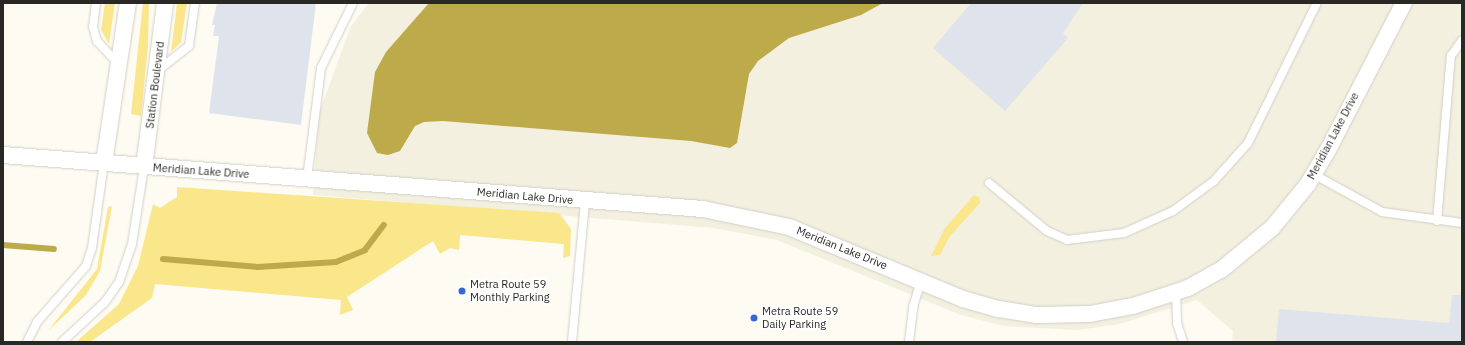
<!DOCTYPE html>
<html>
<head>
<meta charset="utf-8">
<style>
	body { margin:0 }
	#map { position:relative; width:1465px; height:345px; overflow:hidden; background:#fdfbf2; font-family:"IBM Plex Sans",sans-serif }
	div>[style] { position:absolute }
	.built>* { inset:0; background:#f3f0df }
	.green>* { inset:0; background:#fae68b }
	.water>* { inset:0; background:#bdaa4b }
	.stream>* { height:5.5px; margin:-2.75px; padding:0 2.75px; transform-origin:2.75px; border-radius:2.75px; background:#bdaa4b }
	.building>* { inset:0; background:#dfe3ec }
	.roads { filter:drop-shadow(0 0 1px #d1cfc6) drop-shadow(0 0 1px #d1cfc6) }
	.lane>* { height:8px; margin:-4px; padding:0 4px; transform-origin:4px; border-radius:4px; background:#fff }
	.street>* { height:16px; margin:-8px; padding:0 8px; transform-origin:8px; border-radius:8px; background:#fff }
	.dots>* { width:11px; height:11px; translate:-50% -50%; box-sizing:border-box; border:2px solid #fff; border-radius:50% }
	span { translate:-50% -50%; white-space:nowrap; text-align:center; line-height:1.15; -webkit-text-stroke:4px #fff; paint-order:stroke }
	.street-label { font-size:11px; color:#292824 }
	.poi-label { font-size:11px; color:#292824 }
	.left { translate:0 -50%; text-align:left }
	.frame { position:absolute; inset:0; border:4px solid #292824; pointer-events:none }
</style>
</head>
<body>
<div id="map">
	<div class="built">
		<i style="clip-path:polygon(369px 3px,1462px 3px,1462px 342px,1232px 342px,1233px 331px,1197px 300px,1119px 324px,1078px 330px,1004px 326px,961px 315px,777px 240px,714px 228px,313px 195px,319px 113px,351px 26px)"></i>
	</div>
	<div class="green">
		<i style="clip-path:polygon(105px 3px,115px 3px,109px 44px,101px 30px)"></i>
		<i style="clip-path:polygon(143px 3px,149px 3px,148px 45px,141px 116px,131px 114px)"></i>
		<i style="clip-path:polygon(177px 3px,187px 3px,181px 42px,171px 52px)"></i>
		<i style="clip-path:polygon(177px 187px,559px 213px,571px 229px,570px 256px,563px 258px,564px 244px,460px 235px,459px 250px,450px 248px,440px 254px,433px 241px,347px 297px,353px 310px,340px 315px,341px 300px,155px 284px,152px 298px,90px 342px,76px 342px,119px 304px,138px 266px,153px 204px,160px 208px,177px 197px)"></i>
		<i style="clip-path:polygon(974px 195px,979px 197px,980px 203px,950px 236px,940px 255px,931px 256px,945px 228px)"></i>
		<i style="clip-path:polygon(112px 206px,100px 271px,86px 295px,48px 331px,97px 269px,108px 207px)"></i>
	</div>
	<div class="water">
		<i style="clip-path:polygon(429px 3px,883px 3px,861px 15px,789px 38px,758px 61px,749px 74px,737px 143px,730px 148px,691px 141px,443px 121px,424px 122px,415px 126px,400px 151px,388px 155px,377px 153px,367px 133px,375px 72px,386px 52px)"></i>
	</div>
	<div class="stream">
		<i style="left:3px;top:245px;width:51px;rotate:4.5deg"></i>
		<i style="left:163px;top:259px;width:95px;rotate:4.8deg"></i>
		<i style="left:258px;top:267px;width:78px;rotate:-3.7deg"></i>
		<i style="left:336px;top:262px;width:31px;rotate:-22deg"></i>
		<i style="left:365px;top:250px;width:31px;rotate:-53deg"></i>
	</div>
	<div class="building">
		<i style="clip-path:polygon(217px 3px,316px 3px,301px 125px,209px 113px,219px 36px,213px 36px,215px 25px,212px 25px)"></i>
		<i style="clip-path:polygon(971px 3px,1083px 3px,1063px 33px,1068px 38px,1005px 111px,933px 48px)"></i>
		<i style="clip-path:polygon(1452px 295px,1462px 295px,1462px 342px,1276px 342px,1279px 309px,1449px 323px)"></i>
	</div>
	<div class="roads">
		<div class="lane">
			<i style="left:96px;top:3px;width:24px;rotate:97deg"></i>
			<i style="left:93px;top:27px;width:15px;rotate:74deg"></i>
			<i style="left:97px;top:41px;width:33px;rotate:47deg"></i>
			<i style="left:157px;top:71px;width:41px;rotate:-38deg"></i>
			<i style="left:189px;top:46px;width:43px;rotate:-82.1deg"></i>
			<i style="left:1313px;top:174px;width:79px;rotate:28.8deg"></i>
			<i style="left:1382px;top:212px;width:81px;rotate:7.8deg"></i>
			<i style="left:307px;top:179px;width:112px;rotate:-82.8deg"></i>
			<i style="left:321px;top:68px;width:72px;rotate:-63.8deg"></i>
			<i style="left:989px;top:183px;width:75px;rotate:39.6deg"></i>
			<i style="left:1047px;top:231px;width:22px;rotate:24deg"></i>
			<i style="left:1067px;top:240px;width:57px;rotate:-7deg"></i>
			<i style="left:1124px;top:233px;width:54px;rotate:-24.2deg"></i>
			<i style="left:1173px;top:211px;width:51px;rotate:-36.2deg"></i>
			<i style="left:1214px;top:181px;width:51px;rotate:-48.2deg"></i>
			<i style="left:1248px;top:143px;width:156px;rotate:-63.8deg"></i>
			<i style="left:1437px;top:221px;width:166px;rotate:-85.2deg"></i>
			<i style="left:1451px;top:56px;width:19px;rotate:-55deg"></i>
			<i style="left:1176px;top:293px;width:30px;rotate:88deg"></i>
			<i style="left:1177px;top:323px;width:20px;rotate:72deg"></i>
			<i style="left:27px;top:342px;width:22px;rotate:-63deg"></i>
			<i style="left:37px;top:322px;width:74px;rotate:-48.8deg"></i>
			<i style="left:86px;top:266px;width:19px;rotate:-72deg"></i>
			<i style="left:92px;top:248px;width:86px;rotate:-82deg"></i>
			<i style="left:62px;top:342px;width:59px;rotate:-42.9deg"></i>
			<i style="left:105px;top:302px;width:24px;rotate:-55deg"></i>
			<i style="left:119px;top:282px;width:40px;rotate:-71.1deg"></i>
			<i style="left:132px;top:244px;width:78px;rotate:-81.1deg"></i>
			<i style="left:572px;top:342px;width:142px;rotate:-84.7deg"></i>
			<i style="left:909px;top:342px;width:35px;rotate:-83deg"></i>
			<i style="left:913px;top:307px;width:27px;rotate:-73deg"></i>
		</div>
		<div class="street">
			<i style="left:3px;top:155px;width:702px;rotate:4.41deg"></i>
			<i style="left:703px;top:209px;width:88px;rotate:11.8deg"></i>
			<i style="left:789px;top:227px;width:188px;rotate:22.5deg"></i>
			<i style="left:963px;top:299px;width:37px;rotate:16deg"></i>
			<i style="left:999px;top:309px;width:37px;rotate:9deg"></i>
			<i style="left:1036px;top:315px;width:54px;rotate:-1.1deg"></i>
			<i style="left:1090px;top:314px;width:44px;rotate:-10.5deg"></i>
			<i style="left:1133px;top:306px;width:58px;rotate:-18.1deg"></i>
			<i style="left:1188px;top:288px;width:38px;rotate:-29deg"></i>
			<i style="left:1221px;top:270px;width:66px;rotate:-39.5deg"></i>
			<i style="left:1272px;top:228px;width:57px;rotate:-50.7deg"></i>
			<i style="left:1308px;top:184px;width:42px;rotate:-59.7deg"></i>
			<i style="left:1329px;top:148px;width:163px;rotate:-62.7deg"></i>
			<i style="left:104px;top:163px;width:162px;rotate:-81.5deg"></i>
			<i style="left:144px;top:167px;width:165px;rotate:-82.7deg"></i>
		</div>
	</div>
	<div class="dots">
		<i style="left:462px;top:291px;background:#3866d6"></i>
		<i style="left:754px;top:318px;background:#3866d6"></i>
	</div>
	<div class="street-label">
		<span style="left:155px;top:85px;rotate:-83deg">Station Boulevard</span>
		<span style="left:1333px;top:136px;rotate:-62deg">Meridian Lake Drive</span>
		<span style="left:201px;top:171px;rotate:4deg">Meridian Lake Drive</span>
		<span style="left:525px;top:196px;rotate:5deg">Meridian Lake Drive</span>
		<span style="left:842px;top:248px;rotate:22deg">Meridian Lake Drive</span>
	</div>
	<div class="poi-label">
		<span class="left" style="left:470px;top:291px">Metra Route 59<br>Monthly Parking</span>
		<span class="left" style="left:762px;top:318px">Metra Route 59<br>Daily Parking</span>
	</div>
	<div class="frame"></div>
</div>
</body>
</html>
